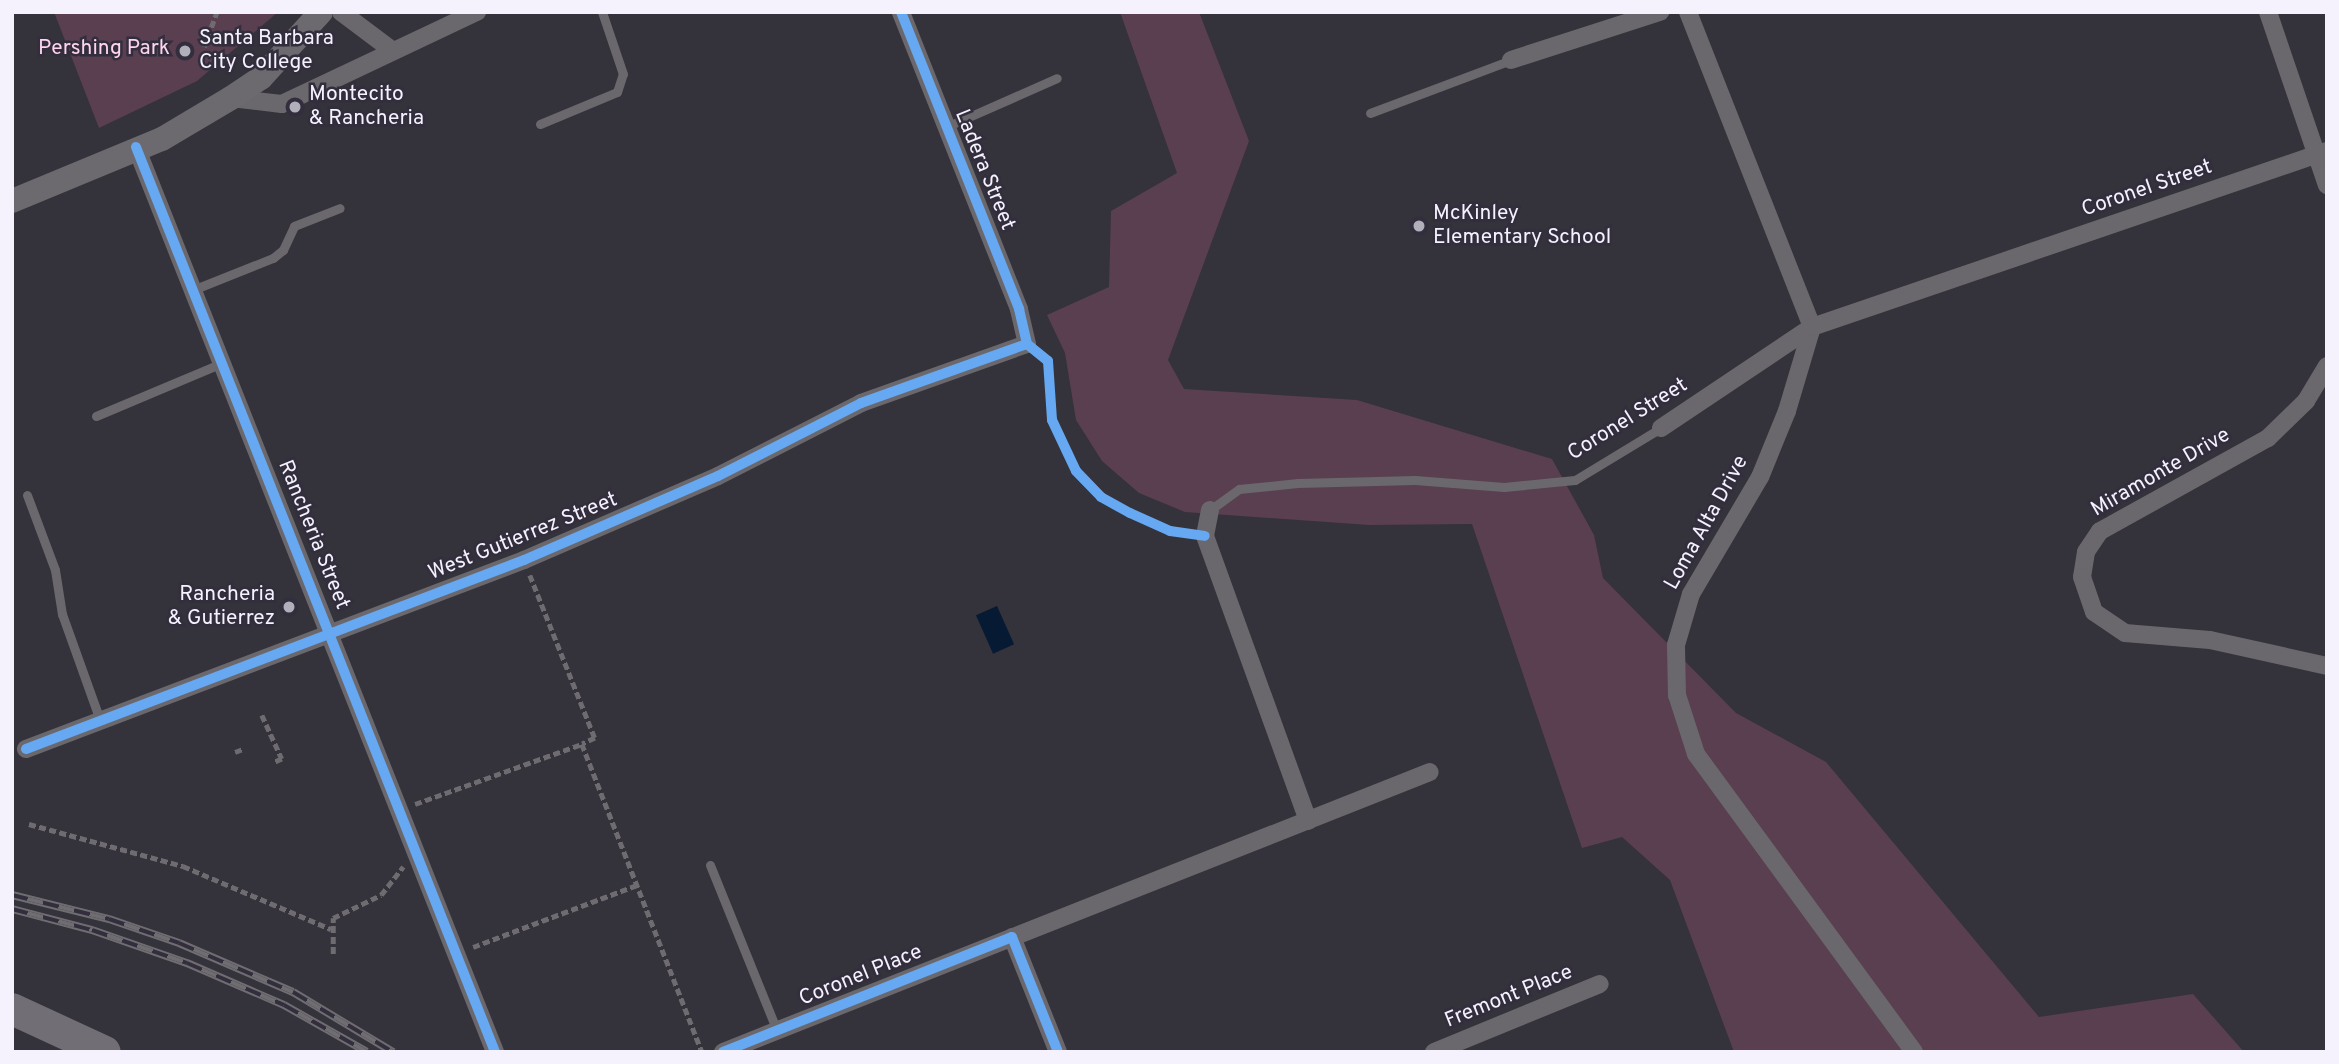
<!DOCTYPE html>
<html>
<head>
<meta charset="utf-8">
<style>
	body { margin:0 }
	#map { position:relative; width:2339px; height:1064px; overflow:hidden; background:#34323a; font-family:Overpass,sans-serif }
	div>[style] { position:absolute }
	.green>* { inset:0; background:#593f50 }
	.water>* { inset:0; background:#071a34; transform-origin:0 0 }
	.path>* { height:4.5px; margin-top:-2.25px; transform-origin:0; background:repeating-linear-gradient(90deg,#6e6c70 0 7px,transparent 0 10.5px) }
	.lane>* { height:9px; margin:-4.5px; padding:0 4.5px; transform-origin:4.5px; border-radius:4.5px; background:#6a686c }
	.street>* { height:18px; margin:-9px; padding:0 9px; transform-origin:9px; border-radius:9px; background:#6a686c }
	.secondary>* { height:24px; margin:-12px; padding:0 12px; transform-origin:12px; border-radius:12px; background:#6c6a6f }
	.highway>* { height:32px; margin:-16px; padding:0 16px; transform-origin:16px; border-radius:16px; background:#716e75 }
	.rail>* { height:8px; margin-top:-4px; transform-origin:0; background:repeating-linear-gradient(90deg,#332e3d 0 16px,#6f6d71 0 32px); box-sizing:border-box; border-block:2px solid #6f6d71 }
	.cycleway>* { height:10px; margin:-5px; padding:0 5px; transform-origin:5px; border-radius:5px; background:#66a8f1 }
	.dots>* { width:19px; height:19px; translate:-50% -50%; box-sizing:border-box; border:4px solid #332e3d; border-radius:50% }
	span { translate:-50% -50%; white-space:nowrap; text-align:center; line-height:1.15; -webkit-text-stroke:5px #332e3d; paint-order:stroke }
	.poi-label { font-size:21px; color:#f5f2fd }
	.left { translate:0 -50%; text-align:left }
	.right { translate:-100% -50%; text-align:right }
	.park-label { font-size:21px; color:#fed5ed }
	.street-label { font-size:21px; color:#f5f2fd }
	.frame { position:absolute; inset:0; border:14px solid #f5f2fd; pointer-events:none }
</style>
</head>
<body>
<div id="map">
	<div class="green">
		<i style="clip-path:polygon(54px 12px,278px 12px,197px 81px,99px 128px)"></i>
		<i style="clip-path:polygon(1120px 12px,1199px 12px,1249px 141px,1168px 360px,1184px 389px,1357px 400px,1552px 459px,1594px 535px,1603px 578px,1736px 713px,1826px 762px,2039px 1017px,2193px 994px,2244px 1052px,1734px 1052px,1670px 880px,1622px 837px,1582px 848px,1472px 524px,1369px 525px,1185px 512px,1139px 493px,1102px 461px,1076px 420px,1065px 353px,1047px 315px,1109px 287px,1111px 211px,1177px 173px)"></i>
	</div>
	<div class="water">
		<i style="left:997px;top:606px;width:42px;height:23px;rotate:66deg"></i>
	</div>
	<div class="path">
		<i style="left:204px;top:47px;width:37px;rotate:-70deg"></i>
		<i style="left:530px;top:575px;width:175px;rotate:68.3deg"></i>
		<i style="left:595px;top:738px;width:14px;rotate:155deg"></i>
		<i style="left:582px;top:744px;width:331px;rotate:68.7deg"></i>
		<i style="left:262px;top:715px;width:48px;rotate:65.6deg"></i>
		<i style="left:282px;top:759px;width:8px;rotate:157deg"></i>
		<i style="left:235px;top:752px;width:9px;rotate:-21deg"></i>
		<i style="left:415px;top:804px;width:177px;rotate:-19.8deg"></i>
		<i style="left:29px;top:824px;width:160px;rotate:15.3deg"></i>
		<i style="left:183px;top:866px;width:161px;rotate:23.1deg"></i>
		<i style="left:473px;top:947px;width:175px;rotate:-20.7deg"></i>
		<i style="left:333px;top:954px;width:36px;rotate:-90deg"></i>
		<i style="left:333px;top:918px;width:53px;rotate:-25.6deg"></i>
		<i style="left:381px;top:895px;width:36px;rotate:-52deg"></i>
	</div>
	<div class="lane">
		<i style="left:1370px;top:113px;width:151px;rotate:-20.6deg"></i>
		<i style="left:540px;top:124px;width:83px;rotate:-22.6deg"></i>
		<i style="left:617px;top:92px;width:19px;rotate:-72deg"></i>
		<i style="left:623px;top:74px;width:65px;rotate:-108.7deg"></i>
		<i style="left:946px;top:127px;width:121px;rotate:-23.8deg"></i>
		<i style="left:195px;top:289px;width:84px;rotate:-21.7deg"></i>
		<i style="left:273px;top:258px;width:13px;rotate:-39deg"></i>
		<i style="left:283px;top:250px;width:26px;rotate:-65deg"></i>
		<i style="left:294px;top:226px;width:49px;rotate:-21.4deg"></i>
		<i style="left:96px;top:416px;width:137px;rotate:-22.8deg"></i>
		<i style="left:27px;top:495px;width:80px;rotate:69.5deg"></i>
		<i style="left:55px;top:570px;width:45px;rotate:81deg"></i>
		<i style="left:62px;top:614px;width:113px;rotate:70.3deg"></i>
		<i style="left:1210px;top:510px;width:36px;rotate:-36deg"></i>
		<i style="left:1239px;top:489px;width:59px;rotate:-5.8deg"></i>
		<i style="left:1298px;top:483px;width:117px;rotate:-1.5deg"></i>
		<i style="left:1415px;top:480px;width:89px;rotate:4.5deg"></i>
		<i style="left:1504px;top:487px;width:71px;rotate:-5.6deg"></i>
		<i style="left:1575px;top:480px;width:100px;rotate:-31.2deg"></i>
		<i style="left:710px;top:865px;width:179px;rotate:68deg"></i>
	</div>
	<div class="street">
		<i style="left:341px;top:12px;width:65px;rotate:36.9deg"></i>
		<i style="left:1688px;top:12px;width:339px;rotate:68.5deg"></i>
		<i style="left:1812px;top:327px;width:88px;rotate:106.6deg"></i>
		<i style="left:1787px;top:411px;width:71px;rotate:112.2deg"></i>
		<i style="left:1760px;top:477px;width:136px;rotate:120.5deg"></i>
		<i style="left:1691px;top:594px;width:53px;rotate:106.4deg"></i>
		<i style="left:1676px;top:645px;width:50px;rotate:88.9deg"></i>
		<i style="left:1677px;top:695px;width:62px;rotate:72.1deg"></i>
		<i style="left:1696px;top:754px;width:369px;rotate:53.8deg"></i>
		<i style="left:2268px;top:12px;width:183px;rotate:71.2deg"></i>
		<i style="left:1511px;top:60px;width:157px;rotate:-17.9deg"></i>
		<i style="left:231px;top:98px;width:51px;rotate:6.7deg"></i>
		<i style="left:282px;top:104px;width:216px;rotate:-25.3deg"></i>
		<i style="left:136px;top:147px;width:974px;rotate:68.36deg"></i>
		<i style="left:2327px;top:366px;width:41px;rotate:121deg"></i>
		<i style="left:2306px;top:401px;width:53px;rotate:135.8deg"></i>
		<i style="left:2268px;top:438px;width:192px;rotate:151deg"></i>
		<i style="left:2100px;top:531px;width:25px;rotate:124deg"></i>
		<i style="left:2086px;top:552px;width:25px;rotate:99deg"></i>
		<i style="left:2082px;top:577px;width:37px;rotate:71deg"></i>
		<i style="left:2094px;top:612px;width:37px;rotate:34deg"></i>
		<i style="left:2125px;top:633px;width:85px;rotate:4.7deg"></i>
		<i style="left:2210px;top:640px;width:120px;rotate:12.5deg"></i>
		<i style="left:1661px;top:428px;width:182px;rotate:-33.8deg"></i>
		<i style="left:1812px;top:327px;width:544px;rotate:-18.87deg"></i>
		<i style="left:1210px;top:510px;width:26px;rotate:101deg"></i>
		<i style="left:1205px;top:536px;width:303px;rotate:70.1deg"></i>
		<i style="left:26px;top:749px;width:533px;rotate:-20.78deg"></i>
		<i style="left:524px;top:560px;width:211px;rotate:-23.4deg"></i>
		<i style="left:718px;top:476px;width:161px;rotate:-27deg"></i>
		<i style="left:861px;top:403px;width:176px;rotate:-19.6deg"></i>
		<i style="left:1027px;top:344px;width:36px;rotate:-103deg"></i>
		<i style="left:1019px;top:309px;width:320px;rotate:-111.7deg"></i>
		<i style="left:1012px;top:937px;width:124px;rotate:68.2deg"></i>
		<i style="left:723px;top:1052px;width:760px;rotate:-21.61deg"></i>
		<i style="left:1434px;top:1052px;width:179px;rotate:-22.3deg"></i>
	</div>
	<div class="secondary">
		<i style="left:12px;top:201px;width:162px;rotate:-22.5deg"></i>
		<i style="left:162px;top:139px;width:80px;rotate:-30.7deg"></i>
		<i style="left:231px;top:98px;width:36px;rotate:-34deg"></i>
		<i style="left:261px;top:78px;width:89px;rotate:-47.7deg"></i>
	</div>
	<div class="highway">
		<i style="left:12px;top:1009px;width:102px;rotate:24.8deg"></i>
	</div>
	<div class="rail">
		<i style="left:12px;top:895px;width:100px;rotate:13.9deg"></i>
		<i style="left:109px;top:919px;width:74px;rotate:18.9deg"></i>
		<i style="left:179px;top:943px;width:124px;rotate:23.3deg"></i>
		<i style="left:293px;top:992px;width:117px;rotate:31deg"></i>
		<i style="left:12px;top:909px;width:83px;rotate:14.7deg"></i>
		<i style="left:92px;top:930px;width:101px;rotate:19.2deg"></i>
		<i style="left:187px;top:963px;width:106px;rotate:23.4deg"></i>
		<i style="left:284px;top:1005px;width:95px;rotate:29.5deg"></i>
	</div>
	<div class="cycleway">
		<i style="left:901px;top:12px;width:320px;rotate:68.3deg"></i>
		<i style="left:1019px;top:309px;width:36px;rotate:77deg"></i>
		<i style="left:136px;top:147px;width:974px;rotate:68.36deg"></i>
		<i style="left:1027px;top:344px;width:27px;rotate:39deg"></i>
		<i style="left:1048px;top:361px;width:59px;rotate:86.1deg"></i>
		<i style="left:1052px;top:420px;width:56px;rotate:64.8deg"></i>
		<i style="left:1076px;top:471px;width:36px;rotate:46deg"></i>
		<i style="left:1101px;top:497px;width:33px;rotate:29deg"></i>
		<i style="left:1130px;top:513px;width:44px;rotate:24.2deg"></i>
		<i style="left:1170px;top:531px;width:35px;rotate:8deg"></i>
		<i style="left:26px;top:749px;width:533px;rotate:-20.78deg"></i>
		<i style="left:524px;top:560px;width:211px;rotate:-23.4deg"></i>
		<i style="left:718px;top:476px;width:161px;rotate:-27deg"></i>
		<i style="left:861px;top:403px;width:176px;rotate:-19.6deg"></i>
		<i style="left:723px;top:1052px;width:311px;rotate:-21.7deg"></i>
		<i style="left:1012px;top:937px;width:124px;rotate:68.2deg"></i>
	</div>
	<div class="dots">
		<i style="left:185px;top:51px;background:#b1afb9"></i>
		<i style="left:295px;top:107px;background:#b1afb9"></i>
		<i style="left:1419px;top:226px;background:#b1afb9"></i>
		<i style="left:289px;top:607px;background:#b1afb9"></i>
	</div>
	<div class="poi-label">
		<span class="left" style="left:199px;top:51px">Santa Barbara<br>City College</span>
		<span class="left" style="left:309px;top:107px">Montecito<br>&amp; Rancheria</span>
		<span class="left" style="left:1433px;top:226px">McKinley<br>Elementary School</span>
		<span class="right" style="left:275px;top:607px">Rancheria<br>&amp; Gutierrez</span>
	</div>
	<div class="park-label">
		<span style="left:104px;top:49px">Pershing Park</span>
	</div>
	<div class="street-label">
		<span style="left:984px;top:170px;rotate:68deg">Ladera Street</span>
		<span style="left:2147px;top:189px;rotate:-19deg">Coronel Street</span>
		<span style="left:1628px;top:420px;rotate:-32deg">Coronel Street</span>
		<span style="left:2161px;top:473px;rotate:-30deg">Miramonte Drive</span>
		<span style="left:1707px;top:523px;rotate:-61deg">Loma Alta Drive</span>
		<span style="left:313px;top:535px;rotate:68deg">Rancheria Street</span>
		<span style="left:523px;top:537px;rotate:-22deg">West Gutierrez Street</span>
		<span style="left:861px;top:976px;rotate:-22deg">Coronel Place</span>
		<span style="left:1509px;top:997px;rotate:-22deg">Fremont Place</span>
	</div>
	<div class="frame"></div>
</div>
</body>
</html>
